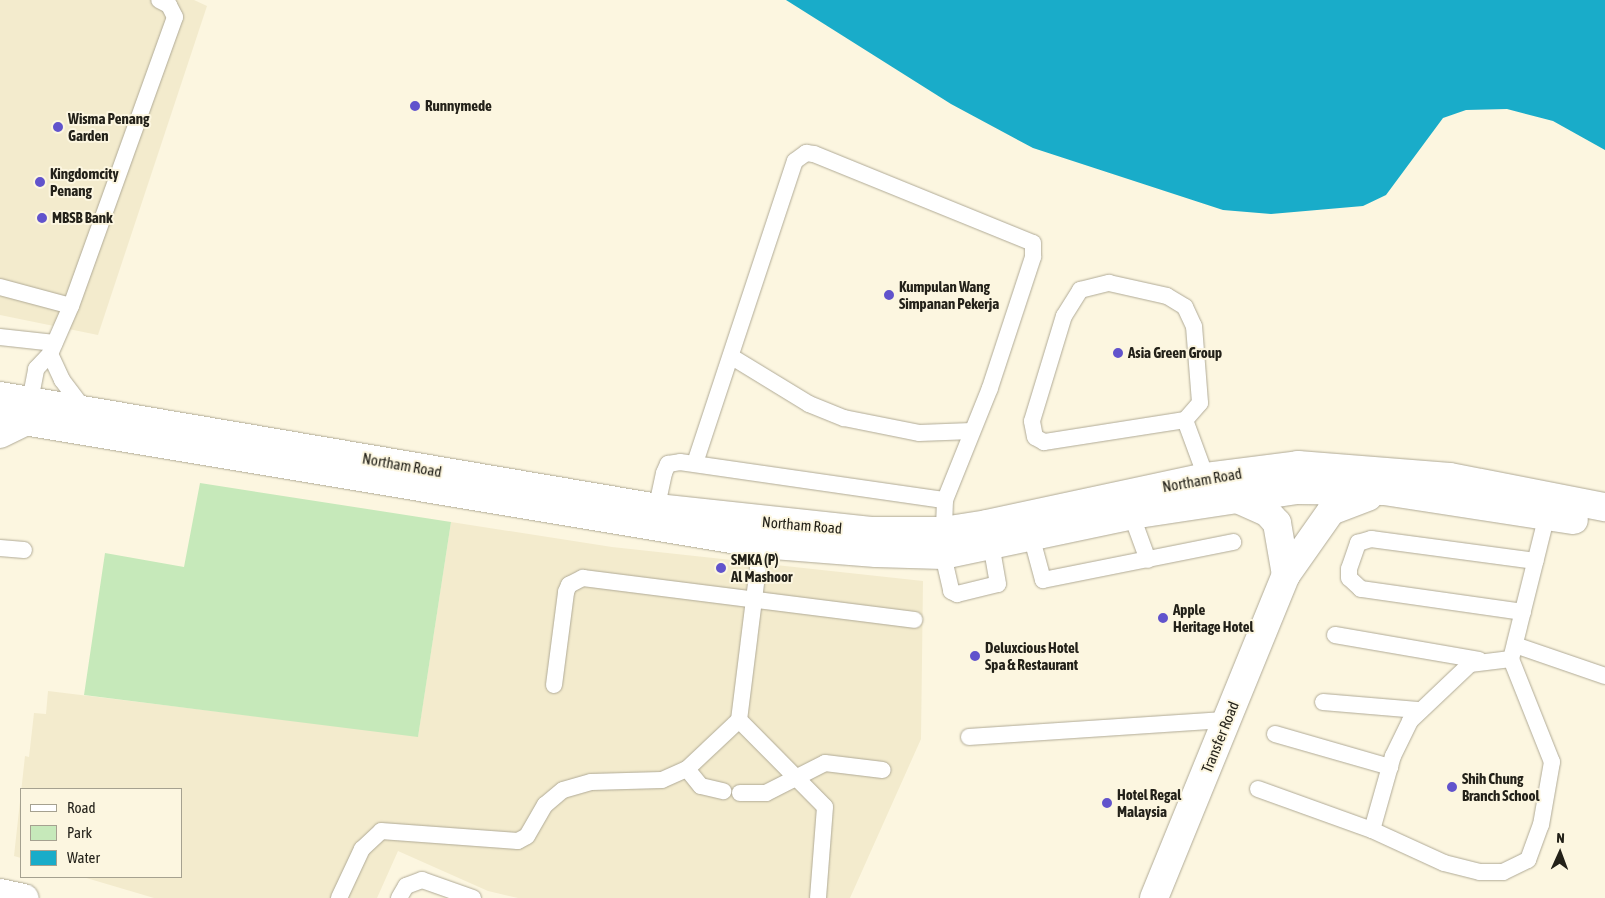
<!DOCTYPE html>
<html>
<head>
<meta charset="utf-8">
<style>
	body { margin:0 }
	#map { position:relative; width:1605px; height:898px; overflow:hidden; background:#fcf6e0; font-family:"Asap Condensed",sans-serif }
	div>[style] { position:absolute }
	.built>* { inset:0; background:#f3ebcd }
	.green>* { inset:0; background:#c6e9ba }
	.water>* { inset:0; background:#19acc9 }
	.roads { filter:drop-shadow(0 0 1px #b0aa96) drop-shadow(0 0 1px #b0aa96) }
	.service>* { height:16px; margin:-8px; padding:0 8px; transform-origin:8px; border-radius:8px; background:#fff }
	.minor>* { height:28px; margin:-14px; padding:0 14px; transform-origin:14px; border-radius:14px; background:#fff }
	.tertiary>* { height:28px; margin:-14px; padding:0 14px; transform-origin:14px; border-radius:14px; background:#fff }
	.secondary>* { height:28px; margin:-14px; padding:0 14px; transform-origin:14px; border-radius:14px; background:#fff }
	.dots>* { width:14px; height:14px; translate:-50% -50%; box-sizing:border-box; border:2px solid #fcf6e0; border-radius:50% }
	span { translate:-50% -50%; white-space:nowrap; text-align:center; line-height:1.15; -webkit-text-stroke:4px #fcf6e0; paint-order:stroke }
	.poi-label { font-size:15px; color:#232119; font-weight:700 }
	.left { translate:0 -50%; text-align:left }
	.street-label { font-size:15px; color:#232119 }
	.legend { position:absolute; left:20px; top:788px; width:162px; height:90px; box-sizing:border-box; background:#fcf6e0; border:1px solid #a5a190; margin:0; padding:6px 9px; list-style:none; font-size:15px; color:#232119 }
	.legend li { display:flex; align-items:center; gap:10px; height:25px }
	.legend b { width:25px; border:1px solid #a5a190 }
	.north { position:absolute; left:1535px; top:828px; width:50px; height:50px; -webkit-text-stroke:4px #fcf6e0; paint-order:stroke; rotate:2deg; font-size:14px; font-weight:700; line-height:20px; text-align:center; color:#232119 }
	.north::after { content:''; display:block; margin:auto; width:18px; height:22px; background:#232119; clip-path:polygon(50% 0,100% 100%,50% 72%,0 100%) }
</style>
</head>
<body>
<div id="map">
	<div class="built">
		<i style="clip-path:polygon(0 0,194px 0,207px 6px,98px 335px,0 315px)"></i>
		<i style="clip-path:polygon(451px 522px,612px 547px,923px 581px,921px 739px,850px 898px,518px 898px,488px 891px,398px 851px,377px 898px,154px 898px,83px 877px,181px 877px,181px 789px,21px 789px,21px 858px,14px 856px,25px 756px,29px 757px,34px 713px,46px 714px,48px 691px,418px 736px)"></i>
	</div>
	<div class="green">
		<i style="clip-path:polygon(200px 483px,451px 522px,418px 737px,84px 695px,105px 553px,184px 567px)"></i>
	</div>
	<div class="water">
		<i style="clip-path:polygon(786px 0,1605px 0,1605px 150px,1553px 121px,1507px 109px,1466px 110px,1443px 118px,1386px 195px,1363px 206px,1271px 214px,1223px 210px,1033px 148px,951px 104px)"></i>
	</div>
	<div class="roads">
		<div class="service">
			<i style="left:1109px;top:283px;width:59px;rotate:12.6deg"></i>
			<i style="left:1167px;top:296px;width:21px;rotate:31deg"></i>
			<i style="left:1185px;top:307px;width:21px;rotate:65deg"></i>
			<i style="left:1194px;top:326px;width:77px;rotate:85.5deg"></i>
			<i style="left:1200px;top:403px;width:23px;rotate:131deg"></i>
			<i style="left:1185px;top:420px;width:143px;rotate:171.1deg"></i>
			<i style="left:1044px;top:442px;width:10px;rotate:-151deg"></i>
			<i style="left:1035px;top:437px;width:16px;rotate:-101deg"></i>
			<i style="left:1032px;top:421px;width:110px;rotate:-73.1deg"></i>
			<i style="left:1064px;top:316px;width:31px;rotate:-58deg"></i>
			<i style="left:1080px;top:290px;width:30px;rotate:-14deg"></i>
			<i style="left:0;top:287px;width:73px;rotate:15deg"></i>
			<i style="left:0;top:337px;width:55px;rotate:6.2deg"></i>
			<i style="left:50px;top:354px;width:29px;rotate:65deg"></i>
			<i style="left:62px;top:380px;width:39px;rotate:53deg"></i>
			<i style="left:732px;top:357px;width:90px;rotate:31.4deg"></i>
			<i style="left:809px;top:404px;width:38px;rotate:22deg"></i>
			<i style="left:844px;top:418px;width:76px;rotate:11.3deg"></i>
			<i style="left:919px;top:433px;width:53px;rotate:-2.2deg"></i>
			<i style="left:30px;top:401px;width:33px;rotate:-79deg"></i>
			<i style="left:36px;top:369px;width:21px;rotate:-47deg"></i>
			<i style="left:50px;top:354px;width:52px;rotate:-66.4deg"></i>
			<i style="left:71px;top:306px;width:307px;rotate:-70.2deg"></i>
			<i style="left:175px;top:17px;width:13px;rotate:-117deg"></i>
			<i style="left:169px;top:5px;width:11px;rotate:-153deg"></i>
			<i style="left:1185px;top:420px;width:61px;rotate:69.8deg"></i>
			<i style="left:695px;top:463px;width:318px;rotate:-71.7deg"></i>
			<i style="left:795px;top:161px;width:14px;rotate:-36deg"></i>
			<i style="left:806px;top:153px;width:8px;rotate:7deg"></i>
			<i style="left:814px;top:154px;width:236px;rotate:22.1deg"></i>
			<i style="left:1033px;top:243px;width:14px;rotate:90deg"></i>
			<i style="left:1033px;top:257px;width:138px;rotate:108.2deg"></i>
			<i style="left:990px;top:388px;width:121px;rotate:111.9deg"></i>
			<i style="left:945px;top:500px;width:55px;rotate:92.1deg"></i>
			<i style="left:943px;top:555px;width:37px;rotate:77deg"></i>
			<i style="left:951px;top:591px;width:7px;rotate:27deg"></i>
			<i style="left:957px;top:594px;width:42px;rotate:-13.7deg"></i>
			<i style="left:998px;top:584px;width:47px;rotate:-99.9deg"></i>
			<i style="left:1129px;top:508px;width:55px;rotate:69.9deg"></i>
			<i style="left:655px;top:515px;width:43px;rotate:-77.9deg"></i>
			<i style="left:664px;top:473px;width:10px;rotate:-66deg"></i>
			<i style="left:668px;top:464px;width:12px;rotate:-9deg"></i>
			<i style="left:680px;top:462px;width:268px;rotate:8.2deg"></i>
			<i style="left:1029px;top:528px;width:54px;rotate:74.9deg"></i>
			<i style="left:1043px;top:580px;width:194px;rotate:-11.3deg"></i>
			<i style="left:0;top:548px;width:24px;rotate:5deg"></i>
			<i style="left:1523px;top:612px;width:164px;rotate:-171.9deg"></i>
			<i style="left:1361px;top:589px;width:16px;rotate:-137deg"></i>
			<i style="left:1349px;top:578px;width:9px;rotate:-90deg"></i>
			<i style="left:1349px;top:569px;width:28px;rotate:-71deg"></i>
			<i style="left:1358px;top:543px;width:14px;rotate:-17deg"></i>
			<i style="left:1371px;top:539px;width:166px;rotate:7.6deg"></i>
			<i style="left:1335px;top:635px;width:146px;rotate:9.8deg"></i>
			<i style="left:1515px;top:645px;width:95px;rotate:19deg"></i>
			<i style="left:554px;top:685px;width:94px;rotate:-82.6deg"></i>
			<i style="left:566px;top:592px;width:8px;rotate:-67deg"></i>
			<i style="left:569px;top:585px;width:16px;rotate:-27deg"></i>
			<i style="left:583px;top:578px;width:334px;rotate:7.2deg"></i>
			<i style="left:1323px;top:702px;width:95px;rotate:4.8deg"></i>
			<i style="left:739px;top:720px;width:122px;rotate:45.3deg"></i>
			<i style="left:825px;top:807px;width:91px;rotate:94.4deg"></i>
			<i style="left:1275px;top:734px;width:120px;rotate:16deg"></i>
			<i style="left:969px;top:737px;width:259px;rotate:-3.8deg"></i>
			<i style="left:687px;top:769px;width:22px;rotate:51deg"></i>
			<i style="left:701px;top:786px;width:23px;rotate:13deg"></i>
			<i style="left:1258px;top:789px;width:121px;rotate:19.8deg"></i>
			<i style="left:1372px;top:830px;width:77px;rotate:-74.2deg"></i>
			<i style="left:1393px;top:756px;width:39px;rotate:-64deg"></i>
			<i style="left:1410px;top:721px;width:83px;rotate:-43.5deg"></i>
			<i style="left:1470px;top:664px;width:41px;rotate:-7deg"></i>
			<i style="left:740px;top:793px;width:26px"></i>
			<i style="left:766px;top:793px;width:66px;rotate:-27deg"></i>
			<i style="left:825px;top:763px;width:58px;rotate:6.9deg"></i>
			<i style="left:1372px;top:830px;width:79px;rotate:24.6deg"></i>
			<i style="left:1444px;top:863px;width:37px;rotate:14deg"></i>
			<i style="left:1480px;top:872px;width:23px"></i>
			<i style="left:1503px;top:872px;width:28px;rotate:-26deg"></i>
			<i style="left:1528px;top:860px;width:37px;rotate:-70deg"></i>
			<i style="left:1541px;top:825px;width:64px;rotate:-80.1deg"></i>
			<i style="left:1552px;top:762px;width:111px;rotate:-111.7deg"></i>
			<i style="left:1511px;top:659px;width:148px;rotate:-76deg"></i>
			<i style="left:339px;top:898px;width:54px;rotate:-64.9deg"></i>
			<i style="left:362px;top:849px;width:26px;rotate:-43deg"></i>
			<i style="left:381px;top:831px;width:137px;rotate:4.2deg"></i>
			<i style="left:518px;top:841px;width:10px;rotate:-29deg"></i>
			<i style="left:527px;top:836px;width:36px;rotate:-60deg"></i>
			<i style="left:545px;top:805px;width:23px;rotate:-40deg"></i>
			<i style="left:563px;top:790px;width:29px;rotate:-16deg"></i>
			<i style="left:591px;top:782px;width:71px;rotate:-1.6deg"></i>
			<i style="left:662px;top:780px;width:27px;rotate:-24deg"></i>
			<i style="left:687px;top:769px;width:71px;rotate:-43.3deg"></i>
			<i style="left:739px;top:720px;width:185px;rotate:-82.9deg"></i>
			<i style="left:399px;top:898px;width:14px;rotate:-60deg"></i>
			<i style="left:406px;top:886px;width:17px;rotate:-21deg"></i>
			<i style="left:422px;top:880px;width:54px;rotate:19.4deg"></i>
		</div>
		<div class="minor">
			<i style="left:0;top:434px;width:28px;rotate:-26deg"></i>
		</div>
		<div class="tertiary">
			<i style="left:0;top:893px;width:25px;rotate:12deg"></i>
		</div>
		<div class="secondary">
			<i style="left:0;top:396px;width:666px;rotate:9.67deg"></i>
			<i style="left:657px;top:508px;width:215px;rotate:6.1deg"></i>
			<i style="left:871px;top:531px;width:72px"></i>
			<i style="left:943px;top:531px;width:45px;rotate:-9deg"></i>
			<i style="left:987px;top:524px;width:224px;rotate:-12.1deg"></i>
			<i style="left:1206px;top:477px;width:93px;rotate:-7.4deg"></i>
			<i style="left:1298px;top:465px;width:152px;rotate:4.5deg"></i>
			<i style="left:1450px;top:477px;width:158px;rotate:11deg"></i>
			<i style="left:0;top:417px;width:772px;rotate:9.47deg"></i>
			<i style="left:761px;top:544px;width:115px;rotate:4.5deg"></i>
			<i style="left:876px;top:553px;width:67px;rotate:1.7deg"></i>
			<i style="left:943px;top:555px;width:193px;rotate:-11.9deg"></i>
			<i style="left:1132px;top:515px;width:167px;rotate:-8.6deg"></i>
			<i style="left:1297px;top:490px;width:87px;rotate:0.7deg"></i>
			<i style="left:1384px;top:491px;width:192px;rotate:8.7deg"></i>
			<i style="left:1235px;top:498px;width:35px;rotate:24deg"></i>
			<i style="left:1267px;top:512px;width:15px;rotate:48deg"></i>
			<i style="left:1277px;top:523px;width:53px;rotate:80.2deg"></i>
			<i style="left:1154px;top:898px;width:349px;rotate:-67.8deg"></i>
			<i style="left:1286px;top:575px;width:78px;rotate:-54.9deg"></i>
			<i style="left:1331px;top:511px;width:40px;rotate:-21deg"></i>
		</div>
	</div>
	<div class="dots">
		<i style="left:415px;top:106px;background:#6153cc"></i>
		<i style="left:58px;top:127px;background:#6153cc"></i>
		<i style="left:40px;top:182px;background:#6153cc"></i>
		<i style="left:42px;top:218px;background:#6153cc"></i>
		<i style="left:889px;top:295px;background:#6153cc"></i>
		<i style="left:1118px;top:353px;background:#6153cc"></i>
		<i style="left:721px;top:568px;background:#6153cc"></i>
		<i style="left:1163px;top:618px;background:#6153cc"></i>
		<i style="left:975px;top:656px;background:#6153cc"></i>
		<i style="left:1452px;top:787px;background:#6153cc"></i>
		<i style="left:1107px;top:803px;background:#6153cc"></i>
	</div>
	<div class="poi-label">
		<span class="left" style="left:425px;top:106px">Runnymede</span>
		<span class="left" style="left:68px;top:127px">Wisma Penang<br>Garden</span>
		<span class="left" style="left:50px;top:182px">Kingdomcity<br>Penang</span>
		<span class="left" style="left:52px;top:218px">MBSB Bank</span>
		<span class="left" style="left:899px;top:295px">Kumpulan Wang<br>Simpanan Pekerja</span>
		<span class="left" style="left:1128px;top:353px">Asia Green Group</span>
		<span class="left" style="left:731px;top:568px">SMKA (P)<br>Al Mashoor</span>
		<span class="left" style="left:1173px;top:618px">Apple<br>Heritage Hotel</span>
		<span class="left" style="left:985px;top:656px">Deluxcious Hotel<br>Spa &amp; Restaurant</span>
		<span class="left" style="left:1462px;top:787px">Shih Chung<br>Branch School</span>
		<span class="left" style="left:1117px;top:803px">Hotel Regal<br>Malaysia</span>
	</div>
	<div class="street-label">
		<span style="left:402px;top:465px;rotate:10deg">Northam Road</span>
		<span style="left:1202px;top:480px;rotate:-10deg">Northam Road</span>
		<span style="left:802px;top:525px;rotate:5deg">Northam Road</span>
		<span style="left:1220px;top:737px;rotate:-68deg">Transfer Road</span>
	</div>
	<ul class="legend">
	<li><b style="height:6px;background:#fff"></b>Road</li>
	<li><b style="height:14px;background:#c6e9ba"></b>Park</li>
	<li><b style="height:14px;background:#19acc9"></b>Water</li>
	</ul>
	<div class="north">N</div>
</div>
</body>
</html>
